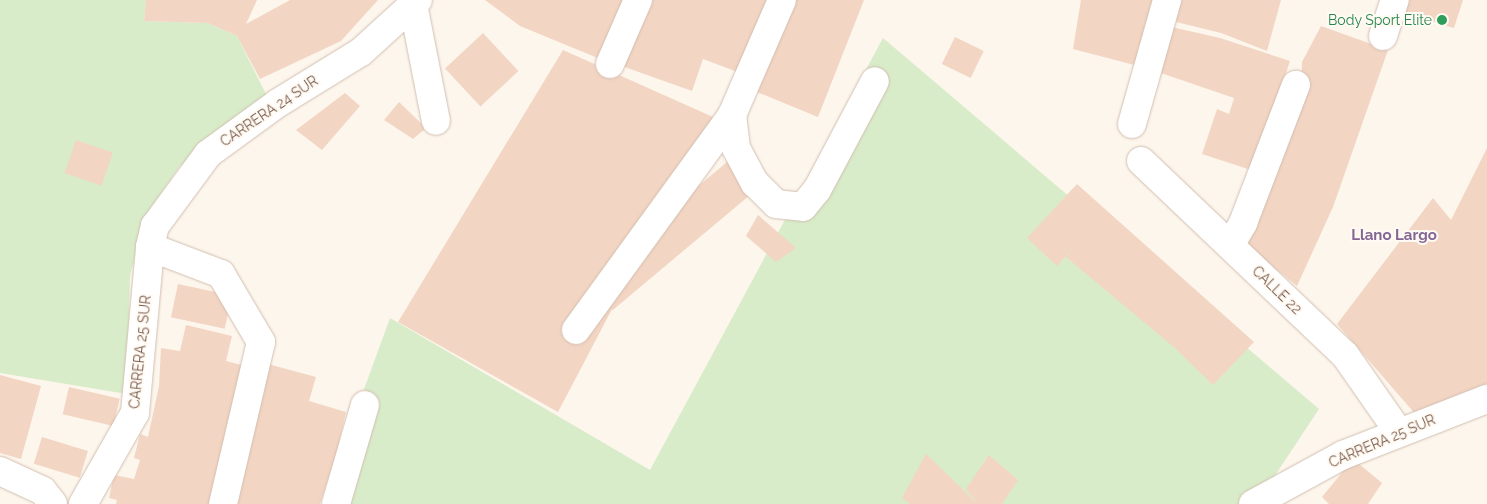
<!DOCTYPE html>
<html>
<head>
<meta charset="utf-8">
<style>
	body { margin:0 }
	#map { position:relative; width:1487px; height:504px; overflow:hidden; background:#fdf6ec; font-family:Raleway,sans-serif }
	div>[style] { position:absolute }
	.green>* { inset:0; background:#d8ecc9 }
	.building>* { inset:0; background:#f3d5c3; transform-origin:0 0 }
	.roads { filter:drop-shadow(0 0 1px #d1beb0) drop-shadow(0 0 1px #d1beb0) }
	.minor>* { height:28px; margin:-14px; padding:0 14px; transform-origin:14px; border-radius:14px; background:#fff }
	.dots>* { width:14px; height:14px; translate:-50% -50%; box-sizing:border-box; border:2px solid #fffaf3; border-radius:50% }
	span { translate:-50% -50%; white-space:nowrap; text-align:center; line-height:1.15; -webkit-text-stroke:4px #fffaf3; paint-order:stroke }
	.leisure-label { font-size:14px; color:#27864d }
	.right { translate:-100% -50%; text-align:right }
	.street-label { font-size:14px; color:#7a5c4d }
	.neighbourhood-label { font-size:15px; color:#846695; font-weight:700 }
</style>
</head>
<body>
<div id="map">
	<div class="green">
		<i style="clip-path:polygon(0 0,146px 0,144px 21px,208px 23px,237px 36px,267px 96px,218px 132px,179px 167px,150px 209px,130px 275px,127px 394px,0 373px)"></i>
		<i style="clip-path:polygon(883px 38px,1319px 409px,1256px 504px,327px 504px,352px 422px,390px 318px,650px 470px)"></i>
	</div>
	<div class="building">
		<i style="clip-path:polygon(146px 0,257px 0,246px 24px,290px 0,378px 0,341px 41px,260px 79px,237px 36px,208px 23px,144px 21px)"></i>
		<i style="clip-path:polygon(485px 0,631px 0,605px 61px,520px 26px)"></i>
		<i style="clip-path:polygon(644px 0,774px 0,743px 74px,703px 59px,692px 91px,619px 65px)"></i>
		<i style="clip-path:polygon(790px 0,864px 0,818px 117px,752px 90px)"></i>
		<i style="clip-path:polygon(1081px 0,1160px 0,1142px 67px,1073px 49px)"></i>
		<i style="clip-path:polygon(1174px 0,1281px 0,1267px 51px,1221px 33px,1168px 20px)"></i>
		<i style="clip-path:polygon(1404px 0,1463px 0,1454px 28px,1401px 12px)"></i>
		<i style="clip-path:polygon(1167px 26px,1220px 38px,1290px 61px,1254px 171px,1202px 154px,1217px 109px,1229px 114px,1234px 98px,1152px 70px)"></i>
		<i style="clip-path:polygon(1321px 26px,1388px 50px,1333px 207px,1297px 286px,1245px 244px,1301px 92px,1302px 62px)"></i>
		<i style="left:483px;top:33px;width:52px;height:52px;rotate:47deg"></i>
		<i style="left:955px;top:37px;width:32px;height:30px;rotate:26deg"></i>
		<i style="clip-path:polygon(563px 50px,713px 117px,558px 412px,398px 322px)"></i>
		<i style="clip-path:polygon(345px 93px,360px 106px,322px 150px,296px 130px)"></i>
		<i style="clip-path:polygon(399px 102px,426px 128px,413px 139px,384px 120px)"></i>
		<i style="left:76px;top:140px;width:39px;height:35px;rotate:19deg"></i>
		<i style="clip-path:polygon(1487px 148px,1487px 389px,1417px 416px,1337px 324px,1433px 198px,1451px 220px)"></i>
		<i style="left:727px;top:162px;width:40px;height:183px;rotate:50deg"></i>
		<i style="clip-path:polygon(1077px 184px,1254px 342px,1213px 385px,1176px 349px,1066px 257px,1083px 237px,1057px 266px,1027px 238px)"></i>
		<i style="clip-path:polygon(758px 215px,796px 248px,776px 262px,746px 236px)"></i>
		<i style="left:178px;top:284px;width:55px;height:34px;rotate:12deg"></i>
		<i style="clip-path:polygon(186px 325px,232px 336px,226px 361px,253px 368px,214px 504px,116px 504px,117px 500px,109px 498px,114px 475px,134px 479px,140px 460px,134px 458px,140px 434px,148px 437px,159px 386px,161px 348px,180px 351px)"></i>
		<i style="clip-path:polygon(268px 364px,316px 377px,309px 401px,346px 412px,336px 455px,320px 504px,232px 504px)"></i>
		<i style="clip-path:polygon(0 375px,41px 386px,21px 459px,0 453px)"></i>
		<i style="left:69px;top:387px;width:52px;height:28px;rotate:13deg"></i>
		<i style="left:42px;top:437px;width:48px;height:28px;rotate:17deg"></i>
		<i style="clip-path:polygon(926px 454px,978px 504px,910px 504px,902px 498px)"></i>
		<i style="clip-path:polygon(989px 455px,1018px 480px,1002px 504px,978px 504px,966px 489px)"></i>
		<i style="clip-path:polygon(1353px 459px,1382px 483px,1368px 504px,1329px 504px,1322px 497px)"></i>
	</div>
	<div class="roads">
		<div class="minor">
			<i style="left:413px;top:4px;width:119px;rotate:78.9deg"></i>
			<i style="left:1383px;top:36px;width:38px;rotate:-72deg"></i>
			<i style="left:610px;top:64px;width:70px;rotate:-66.4deg"></i>
			<i style="left:732px;top:115px;width:33px;rotate:83deg"></i>
			<i style="left:736px;top:148px;width:40px;rotate:62deg"></i>
			<i style="left:755px;top:183px;width:30px;rotate:45deg"></i>
			<i style="left:776px;top:204px;width:27px;rotate:6deg"></i>
			<i style="left:803px;top:207px;width:22px;rotate:-51deg"></i>
			<i style="left:817px;top:190px;width:123px;rotate:-62deg"></i>
			<i style="left:1132px;top:124px;width:129px;rotate:-74.2deg"></i>
			<i style="left:1141px;top:161px;width:282px;rotate:43.6deg"></i>
			<i style="left:1345px;top:355px;width:93px;rotate:55.1deg"></i>
			<i style="left:1230px;top:245px;width:26px;rotate:-59deg"></i>
			<i style="left:1243px;top:223px;width:148px;rotate:-69deg"></i>
			<i style="left:150px;top:247px;width:76px;rotate:20.8deg"></i>
			<i style="left:221px;top:274px;width:79px;rotate:59.5deg"></i>
			<i style="left:261px;top:342px;width:166px;rotate:103.2deg"></i>
			<i style="left:576px;top:330px;width:266px;rotate:-54deg"></i>
			<i style="left:732px;top:115px;width:125px;rotate:-66.5deg"></i>
			<i style="left:0;top:471px;width:47px;rotate:24.9deg"></i>
			<i style="left:43px;top:491px;width:16px;rotate:52deg"></i>
			<i style="left:83px;top:504px;width:105px;rotate:-60.3deg"></i>
			<i style="left:135px;top:413px;width:167px;rotate:-84.8deg"></i>
			<i style="left:150px;top:247px;width:22px;rotate:-77deg"></i>
			<i style="left:155px;top:226px;width:89px;rotate:-53.6deg"></i>
			<i style="left:208px;top:154px;width:87px;rotate:-36.1deg"></i>
			<i style="left:278px;top:103px;width:97px;rotate:-31.6deg"></i>
			<i style="left:361px;top:52px;width:77px;rotate:-42.4deg"></i>
			<i style="left:336px;top:504px;width:103px;rotate:-73.7deg"></i>
			<i style="left:1253px;top:504px;width:102px;rotate:-28.6deg"></i>
			<i style="left:1343px;top:455px;width:155px;rotate:-21.3deg"></i>
		</div>
	</div>
	<div class="dots">
		<i style="left:1442px;top:20px;background:#2e9e5b"></i>
	</div>
	<div class="leisure-label">
		<span class="right" style="left:1432px;top:20px">Body Sport Elite</span>
	</div>
	<div class="street-label">
		<span style="left:269px;top:111px;rotate:-34deg">CARRERA 24 SUR</span>
		<span style="left:1277px;top:290px;rotate:44deg">CALLE 22</span>
		<span style="left:140px;top:352px;rotate:-84deg">CARRERA 25 SUR</span>
		<span style="left:1382px;top:441px;rotate:-23deg">CARRERA 25 SUR</span>
	</div>
	<div class="neighbourhood-label">
		<span style="left:1394px;top:236px">Llano Largo</span>
	</div>
</div>
</body>
</html>
